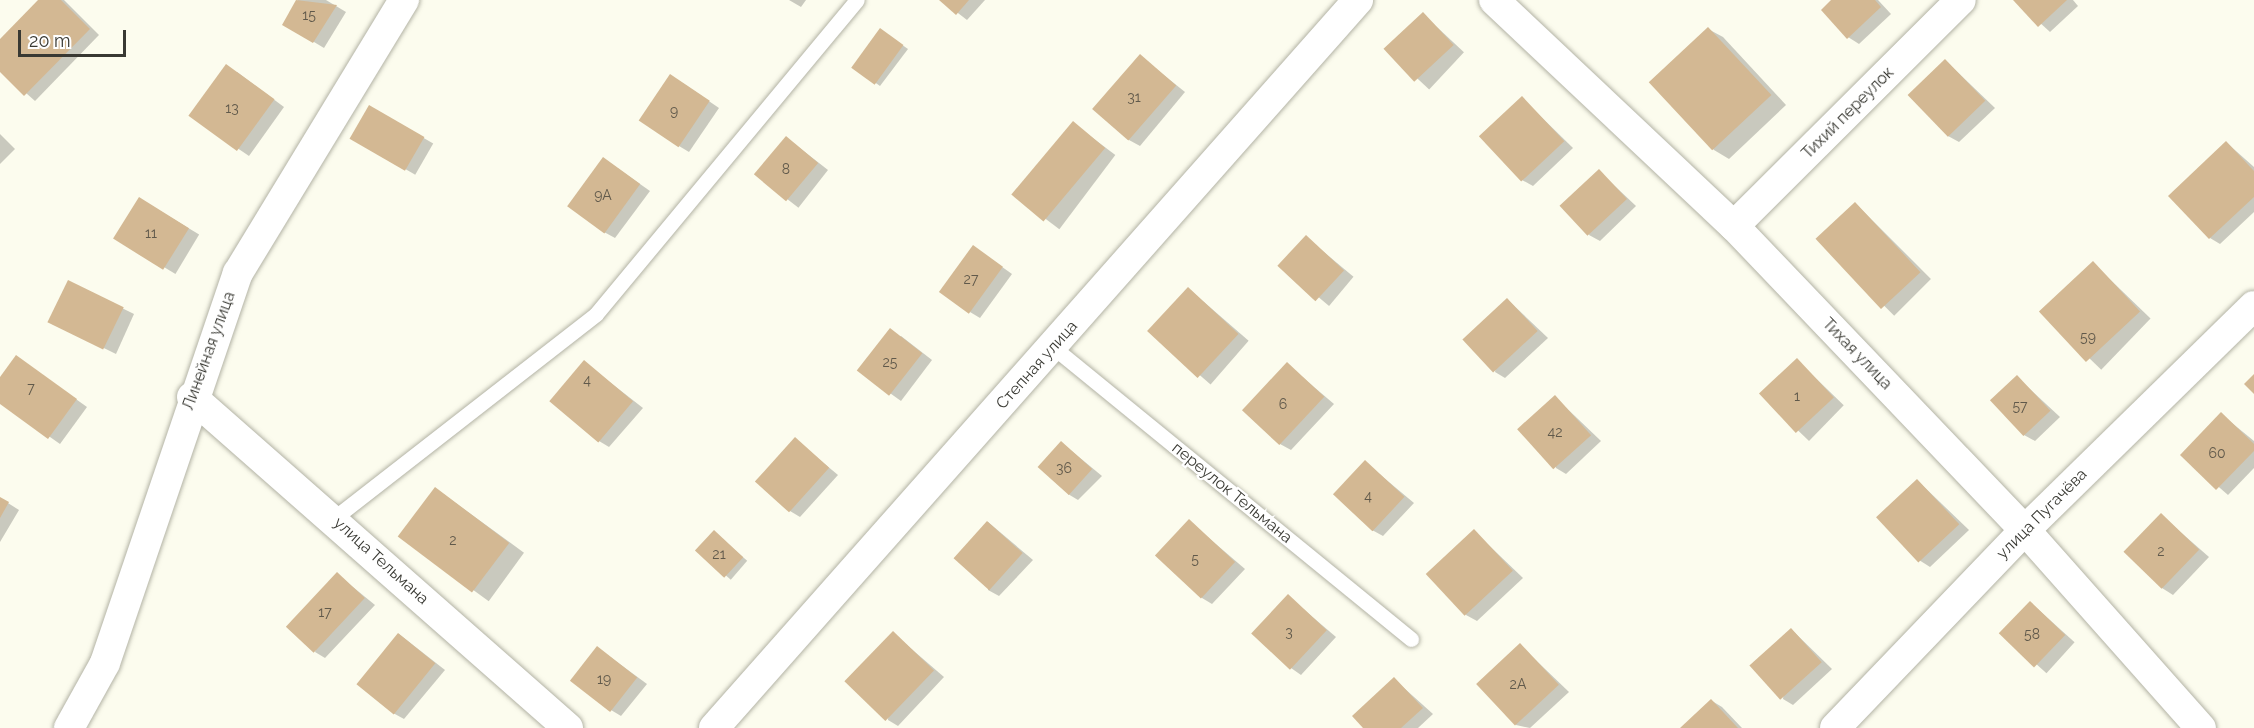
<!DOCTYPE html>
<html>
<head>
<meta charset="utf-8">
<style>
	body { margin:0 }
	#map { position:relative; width:2254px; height:728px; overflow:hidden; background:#fcfcee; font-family:Raleway,sans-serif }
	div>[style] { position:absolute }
	.shadow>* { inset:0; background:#0003; transform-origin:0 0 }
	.building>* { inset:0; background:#d3b893; transform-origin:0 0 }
	.roads { filter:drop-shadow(0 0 2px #b3b3a5) drop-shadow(0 0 2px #b3b3a5) }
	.lane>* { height:15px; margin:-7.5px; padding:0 7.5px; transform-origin:7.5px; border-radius:7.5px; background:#fff }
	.street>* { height:30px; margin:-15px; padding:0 15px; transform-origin:15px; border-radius:15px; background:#fff }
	span { translate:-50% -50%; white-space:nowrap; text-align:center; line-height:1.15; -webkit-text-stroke:4.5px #fff; paint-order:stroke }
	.number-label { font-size:14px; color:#60594b }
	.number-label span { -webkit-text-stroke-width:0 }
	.street-label { font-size:16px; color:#393933 }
	.scale { position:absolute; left:18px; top:30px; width:108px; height:27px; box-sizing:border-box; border:3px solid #393933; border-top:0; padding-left:8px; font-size:18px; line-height:21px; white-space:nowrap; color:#393933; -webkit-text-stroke:4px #fff; paint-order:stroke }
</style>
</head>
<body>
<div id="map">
	<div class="shadow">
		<i style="clip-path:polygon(40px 0,64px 0,99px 35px,35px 101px,0 70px,0 41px)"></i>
		<i style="clip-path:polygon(298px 0,326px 0,346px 12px,324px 48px,284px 24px)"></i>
		<i style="clip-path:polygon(789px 0,806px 0,801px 7px)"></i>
		<i style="clip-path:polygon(941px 0,985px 0,967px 20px)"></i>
		<i style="clip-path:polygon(1833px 0,1878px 0,1891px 14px,1859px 44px,1848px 37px)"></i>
		<i style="clip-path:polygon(2015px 0,2073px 0,2078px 6px,2050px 32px)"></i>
		<i style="left:1423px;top:14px;width:56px;height:51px;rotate:43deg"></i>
		<i style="clip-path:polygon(1708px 29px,1723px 37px,1786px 105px,1729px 159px,1714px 150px,1651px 82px)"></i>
		<i style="clip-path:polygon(885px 33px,908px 49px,880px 86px,853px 67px)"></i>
		<i style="clip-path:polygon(1140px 56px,1185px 92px,1140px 146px,1129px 140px)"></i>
		<i style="clip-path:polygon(1946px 61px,1995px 108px,1959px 142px,1948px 136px)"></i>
		<i style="clip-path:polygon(237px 72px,284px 107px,249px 156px,190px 116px)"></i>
		<i style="clip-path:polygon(681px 82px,719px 108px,689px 152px,679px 146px)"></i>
		<i style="clip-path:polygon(1522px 98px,1573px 148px,1533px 186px,1522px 180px)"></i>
		<i style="left:370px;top:107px;width:73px;height:36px;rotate:30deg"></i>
		<i style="left:1073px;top:123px;width:53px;height:93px;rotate:37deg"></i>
		<i style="clip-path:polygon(0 134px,15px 149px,0 164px)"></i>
		<i style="left:787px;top:138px;width:52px;height:48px;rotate:38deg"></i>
		<i style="clip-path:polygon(2227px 143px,2254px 167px,2254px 212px,2220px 244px,2210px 238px)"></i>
		<i style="clip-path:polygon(603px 158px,650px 191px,615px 238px,604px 232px)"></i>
		<i style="clip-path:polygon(1599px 171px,1636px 206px,1600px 241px,1589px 235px)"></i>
		<i style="left:140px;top:199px;width:69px;height:46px;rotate:31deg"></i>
		<i style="left:1856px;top:204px;width:106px;height:52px;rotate:45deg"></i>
		<i style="left:1306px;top:237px;width:62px;height:38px;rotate:40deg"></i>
		<i style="clip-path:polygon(984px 254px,1012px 274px,980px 318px,970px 312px)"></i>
		<i style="left:2093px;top:263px;width:80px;height:71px;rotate:44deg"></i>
		<i style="clip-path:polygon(69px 282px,134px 314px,116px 354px,61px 327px)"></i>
		<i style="left:1189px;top:289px;width:79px;height:58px;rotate:41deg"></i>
		<i style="clip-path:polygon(1507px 299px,1548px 338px,1505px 378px,1495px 372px)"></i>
		<i style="clip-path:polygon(901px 336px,932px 360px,901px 401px,859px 371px)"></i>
		<i style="clip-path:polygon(17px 357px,87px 407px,60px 444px,0 402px,0 380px)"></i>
		<i style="left:1797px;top:360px;width:65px;height:50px;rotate:44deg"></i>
		<i style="clip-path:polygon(584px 362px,643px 408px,609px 447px,599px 441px)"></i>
		<i style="clip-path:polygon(1287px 364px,1334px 404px,1291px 450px,1280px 444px)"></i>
		<i style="clip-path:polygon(2017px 377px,2060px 417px,2035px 441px,2024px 435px)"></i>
		<i style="clip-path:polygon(1555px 397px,1601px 441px,1566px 474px,1556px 468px)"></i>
		<i style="clip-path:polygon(2221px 414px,2254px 441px,2254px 468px,2228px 495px,2182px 455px)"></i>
		<i style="clip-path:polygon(795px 439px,838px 475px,800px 517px,790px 511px)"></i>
		<i style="clip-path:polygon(1062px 443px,1102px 476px,1078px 500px,1068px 494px)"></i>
		<i style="clip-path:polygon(1365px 462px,1414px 503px,1383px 536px,1372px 530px)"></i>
		<i style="clip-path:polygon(1917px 480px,1969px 530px,1930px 567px,1919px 560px)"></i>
		<i style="left:435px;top:488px;width:110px;height:60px;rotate:36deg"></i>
		<i style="clip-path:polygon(0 498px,19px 510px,0 542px)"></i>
		<i style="clip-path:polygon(2161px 515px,2209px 557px,2173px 595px,2162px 588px)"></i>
		<i style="clip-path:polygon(1189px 521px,1245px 569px,1212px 604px,1202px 598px)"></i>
		<i style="clip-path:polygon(988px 522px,1033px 560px,999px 596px,988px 590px)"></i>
		<i style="clip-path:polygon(1474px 531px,1523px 578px,1477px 621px,1466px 615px)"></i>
		<i style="left:714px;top:532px;width:44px;height:25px;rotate:41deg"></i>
		<i style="clip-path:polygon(337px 574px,375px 605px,325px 658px,315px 652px)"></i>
		<i style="clip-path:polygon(1288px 596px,1336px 637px,1301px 675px,1291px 668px)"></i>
		<i style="left:2030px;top:602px;width:60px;height:42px;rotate:42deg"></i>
		<i style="clip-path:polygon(1791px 629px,1832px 669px,1793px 705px,1783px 699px)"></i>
		<i style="clip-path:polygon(893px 633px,944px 677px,898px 726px,888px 720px)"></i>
		<i style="clip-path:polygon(399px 634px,445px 670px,404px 719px,393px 713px)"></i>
		<i style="clip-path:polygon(1520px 645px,1569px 692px,1530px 728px,1516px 725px)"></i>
		<i style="clip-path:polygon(598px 648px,647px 684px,621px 716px,611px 710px)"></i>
		<i style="clip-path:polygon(1394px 679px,1433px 714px,1418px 728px,1365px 728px)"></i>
		<i style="clip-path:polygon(1712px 701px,1722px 707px,1742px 728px,1682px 728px)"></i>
	</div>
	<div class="building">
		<i style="clip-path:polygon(38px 0,61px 0,90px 29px,24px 96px,0 72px,0 39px)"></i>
		<i style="clip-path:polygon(296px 0,337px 5px,313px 43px,282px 25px)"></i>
		<i style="clip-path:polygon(939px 0,969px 0,956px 15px)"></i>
		<i style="clip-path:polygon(1831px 0,1875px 0,1881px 7px,1847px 39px,1821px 10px)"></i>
		<i style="clip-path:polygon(2013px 0,2067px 0,2038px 27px)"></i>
		<i style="left:1423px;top:12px;width:45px;height:54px;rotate:47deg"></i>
		<i style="left:1708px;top:27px;width:93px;height:81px;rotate:47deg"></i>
		<i style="left:880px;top:28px;width:29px;height:49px;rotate:36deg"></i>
		<i style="left:1140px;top:54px;width:48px;height:73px;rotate:41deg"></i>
		<i style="left:1945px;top:59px;width:58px;height:52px;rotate:46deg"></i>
		<i style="left:226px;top:64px;width:60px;height:64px;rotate:36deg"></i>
		<i style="left:670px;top:74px;width:48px;height:56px;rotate:34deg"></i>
		<i style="left:1522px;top:96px;width:62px;height:59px;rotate:47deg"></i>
		<i style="left:369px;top:105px;width:64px;height:39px;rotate:30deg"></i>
		<i style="left:1073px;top:121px;width:42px;height:96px;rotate:40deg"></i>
		<i style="left:786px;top:136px;width:42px;height:50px;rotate:40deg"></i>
		<i style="clip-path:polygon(2226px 141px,2254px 171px,2254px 197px,2209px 239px,2168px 196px)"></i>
		<i style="left:603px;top:157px;width:46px;height:61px;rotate:36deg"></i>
		<i style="left:1599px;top:169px;width:41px;height:54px;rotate:47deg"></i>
		<i style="left:139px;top:197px;width:59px;height:49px;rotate:32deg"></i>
		<i style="left:1855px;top:202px;width:96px;height:54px;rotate:47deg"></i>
		<i style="left:1306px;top:235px;width:52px;height:42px;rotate:43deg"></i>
		<i style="left:973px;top:245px;width:37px;height:58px;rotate:36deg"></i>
		<i style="left:2093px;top:261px;width:69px;height:74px;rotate:47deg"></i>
		<i style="left:68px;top:280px;width:62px;height:47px;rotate:26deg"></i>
		<i style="left:1188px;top:287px;width:69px;height:60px;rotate:43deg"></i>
		<i style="left:1507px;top:298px;width:45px;height:61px;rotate:47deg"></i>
		<i style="left:890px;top:328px;width:41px;height:54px;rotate:38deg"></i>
		<i style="clip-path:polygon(16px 355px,77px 399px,48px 439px,0 404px,0 377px)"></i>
		<i style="left:1797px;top:358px;width:54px;height:52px;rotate:47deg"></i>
		<i style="left:584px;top:360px;width:64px;height:54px;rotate:40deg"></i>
		<i style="left:1287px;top:362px;width:51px;height:66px;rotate:43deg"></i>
		<i style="clip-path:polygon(2254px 374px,2254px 394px,2244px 384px)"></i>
		<i style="left:2017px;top:375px;width:49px;height:37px;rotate:47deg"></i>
		<i style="left:1555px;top:395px;width:54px;height:51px;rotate:48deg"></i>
		<i style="clip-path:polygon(2221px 412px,2254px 444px,2254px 451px,2216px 490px,2180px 455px)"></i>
		<i style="left:795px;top:437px;width:46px;height:60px;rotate:42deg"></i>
		<i style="left:1061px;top:441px;width:42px;height:35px;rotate:42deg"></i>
		<i style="left:1365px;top:460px;width:54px;height:47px;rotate:43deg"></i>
		<i style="left:1917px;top:479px;width:62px;height:56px;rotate:47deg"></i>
		<i style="left:435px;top:487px;width:93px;height:62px;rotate:37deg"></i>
		<i style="clip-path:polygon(0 497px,9px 502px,0 518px)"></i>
		<i style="left:2161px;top:513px;width:53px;height:54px;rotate:44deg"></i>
		<i style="left:1189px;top:519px;width:63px;height:50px;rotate:43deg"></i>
		<i style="left:987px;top:521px;width:48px;height:50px;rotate:42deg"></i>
		<i style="left:1474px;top:529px;width:57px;height:66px;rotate:47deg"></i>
		<i style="left:714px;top:530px;width:40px;height:28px;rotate:43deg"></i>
		<i style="left:337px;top:572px;width:38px;height:75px;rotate:43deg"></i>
		<i style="left:1288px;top:594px;width:53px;height:54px;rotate:43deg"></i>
		<i style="left:2030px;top:601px;width:49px;height:45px;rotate:44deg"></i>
		<i style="left:1791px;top:628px;width:46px;height:56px;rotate:48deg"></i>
		<i style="left:893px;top:631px;width:57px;height:70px;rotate:44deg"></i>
		<i style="left:398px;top:633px;width:48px;height:66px;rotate:39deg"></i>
		<i style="left:1520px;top:643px;width:57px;height:60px;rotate:47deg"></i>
		<i style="left:597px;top:646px;width:51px;height:44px;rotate:38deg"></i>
		<i style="clip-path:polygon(1394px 677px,1423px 708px,1401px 728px,1363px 728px,1352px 716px)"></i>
		<i style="clip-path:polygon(1711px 699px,1738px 728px,1680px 728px)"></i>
	</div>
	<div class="roads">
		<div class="lane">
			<i style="left:1053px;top:347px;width:462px;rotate:39.2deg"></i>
			<i style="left:333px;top:519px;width:333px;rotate:-37.9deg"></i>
			<i style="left:596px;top:314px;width:408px;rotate:-50.3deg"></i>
		</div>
		<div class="street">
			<i style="left:1494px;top:0;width:330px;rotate:43.3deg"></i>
			<i style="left:1734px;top:226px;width:421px;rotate:46.3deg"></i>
			<i style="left:2025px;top:530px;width:265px;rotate:48.4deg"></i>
			<i style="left:1734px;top:226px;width:320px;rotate:-44.9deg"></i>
			<i style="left:192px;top:397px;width:501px;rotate:41.36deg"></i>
			<i style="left:69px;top:728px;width:74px;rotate:-61deg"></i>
			<i style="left:105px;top:663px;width:412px;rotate:-71.2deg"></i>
			<i style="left:238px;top:273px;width:320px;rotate:-58.7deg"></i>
			<i style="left:714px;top:728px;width:972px;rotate:-48.5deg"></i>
			<i style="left:1835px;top:728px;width:274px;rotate:-46.2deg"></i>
			<i style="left:2025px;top:530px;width:320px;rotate:-44.4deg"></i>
		</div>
	</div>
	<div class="number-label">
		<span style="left:309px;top:15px">15</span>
		<span style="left:1134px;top:97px">31</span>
		<span style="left:232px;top:108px">13</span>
		<span style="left:674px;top:111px">9</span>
		<span style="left:786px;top:169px">8</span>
		<span style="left:603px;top:195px">9А</span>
		<span style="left:151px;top:233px">11</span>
		<span style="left:971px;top:279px">27</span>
		<span style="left:2088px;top:337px">59</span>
		<span style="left:890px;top:362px">25</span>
		<span style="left:587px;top:380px">4</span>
		<span style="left:31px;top:388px">7</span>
		<span style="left:1797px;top:396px">1</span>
		<span style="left:1283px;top:404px">6</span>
		<span style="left:2020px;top:406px">57</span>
		<span style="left:1555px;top:432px">42</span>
		<span style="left:2217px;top:453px">60</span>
		<span style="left:1064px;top:468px">36</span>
		<span style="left:1368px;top:496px">4</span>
		<span style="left:453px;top:540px">2</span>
		<span style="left:2161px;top:551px">2</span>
		<span style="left:719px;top:554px">21</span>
		<span style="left:1195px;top:559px">5</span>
		<span style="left:325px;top:612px">17</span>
		<span style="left:1289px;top:632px">3</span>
		<span style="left:2032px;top:634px">58</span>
		<span style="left:604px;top:679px">19</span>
		<span style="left:1518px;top:684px">2А</span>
	</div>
	<div class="street-label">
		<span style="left:1848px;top:113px;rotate:-45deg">Тихий переулок</span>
		<span style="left:209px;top:351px;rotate:-70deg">Линейная улица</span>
		<span style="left:1857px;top:354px;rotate:46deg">Тихая улица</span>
		<span style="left:1037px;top:365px;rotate:-48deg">Степная улица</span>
		<span style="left:1232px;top:493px;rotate:39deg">переулок Тельмана</span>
		<span style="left:2042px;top:514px;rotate:-45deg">улица Пугачёва</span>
		<span style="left:381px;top:561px;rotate:42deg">улица Тельмана</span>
	</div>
	<div class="scale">20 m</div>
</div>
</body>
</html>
